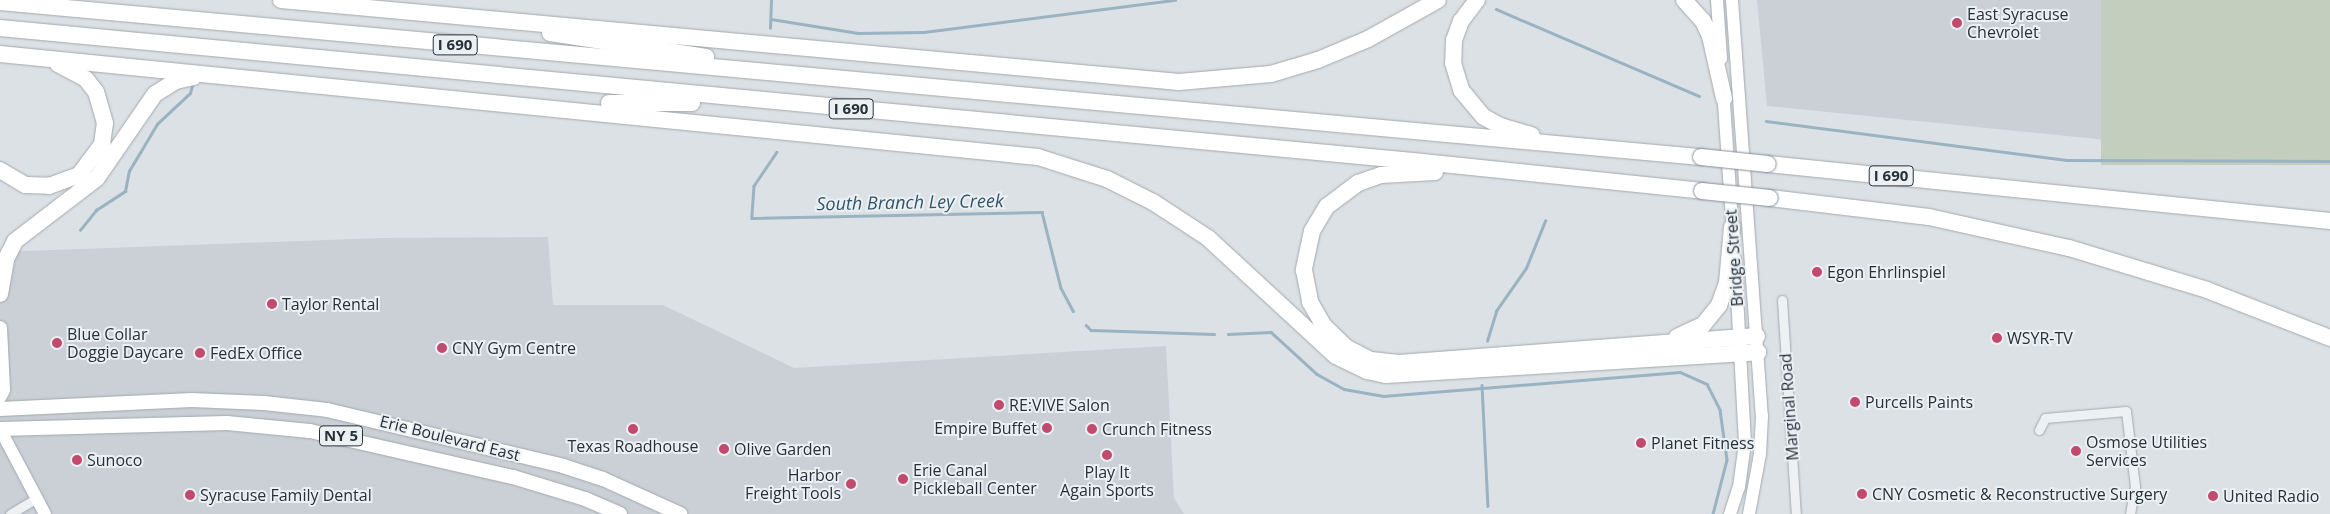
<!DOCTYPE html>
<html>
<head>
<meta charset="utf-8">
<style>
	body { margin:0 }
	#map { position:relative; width:2330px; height:514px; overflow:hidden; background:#dce1e5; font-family:"Open Sans",sans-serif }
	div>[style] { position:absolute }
	.built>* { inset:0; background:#cbd0d6 }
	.green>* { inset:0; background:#c4cebe; transform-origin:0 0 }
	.stream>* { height:2.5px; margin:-1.25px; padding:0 1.25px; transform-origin:1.25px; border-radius:1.25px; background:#9ab3c2 }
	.roads { filter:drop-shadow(0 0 1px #a2a9ae) drop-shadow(0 0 1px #a2a9ae) }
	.street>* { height:9px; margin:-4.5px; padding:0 4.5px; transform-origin:4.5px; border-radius:4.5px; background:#eef1f4 }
	.secondary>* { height:12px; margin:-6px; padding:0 6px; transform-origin:6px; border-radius:6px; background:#fff }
	.primary>* { height:14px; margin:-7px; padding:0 7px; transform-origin:7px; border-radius:7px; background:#fff }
	.highway>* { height:16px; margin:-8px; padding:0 8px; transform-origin:8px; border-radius:8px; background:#fff }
	.bridges { filter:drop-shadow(0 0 1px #85909a) drop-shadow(0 0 1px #85909a) }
	.highway-bridge>* { height:16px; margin:-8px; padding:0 8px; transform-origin:8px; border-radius:8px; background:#fff }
	.dots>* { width:14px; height:14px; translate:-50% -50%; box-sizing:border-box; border:2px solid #ebf0f3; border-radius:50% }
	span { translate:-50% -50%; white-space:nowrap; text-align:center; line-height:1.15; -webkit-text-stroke:4px #ebf0f3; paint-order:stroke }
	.shield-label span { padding:1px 4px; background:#ebf0f3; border:1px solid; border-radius:4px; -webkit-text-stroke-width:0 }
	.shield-label { font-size:15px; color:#27313a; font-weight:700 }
	.poi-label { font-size:16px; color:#27313a }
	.left { translate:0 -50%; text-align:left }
	.right { translate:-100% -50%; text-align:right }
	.street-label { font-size:16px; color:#27313a }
	.water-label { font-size:18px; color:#35546a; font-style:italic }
</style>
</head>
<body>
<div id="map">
	<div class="built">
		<i style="clip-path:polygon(1757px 0,2127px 0,2137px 143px,1767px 106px)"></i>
		<i style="clip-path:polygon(548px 237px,553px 305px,663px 305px,794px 368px,1166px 346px,1174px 498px,1184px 514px,0 514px,0 252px,382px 238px)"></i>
	</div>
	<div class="green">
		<i style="left:2101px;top:0;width:229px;height:165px"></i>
	</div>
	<div class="stream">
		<i style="left:1496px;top:9px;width:221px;rotate:23.2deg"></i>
		<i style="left:771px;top:19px;width:88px;rotate:9.1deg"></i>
		<i style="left:858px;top:33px;width:66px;rotate:-0.9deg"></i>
		<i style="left:924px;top:32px;width:253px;rotate:-7.3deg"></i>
		<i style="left:770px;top:28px;width:28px;rotate:-88deg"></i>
		<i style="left:1766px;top:121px;width:303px;rotate:7.4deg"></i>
		<i style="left:2066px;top:160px;width:264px;rotate:0.2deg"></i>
		<i style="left:777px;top:152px;width:41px;rotate:124.1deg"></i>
		<i style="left:754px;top:186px;width:32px;rotate:94deg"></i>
		<i style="left:752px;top:218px;width:290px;rotate:-1.2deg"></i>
		<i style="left:1042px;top:212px;width:78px;rotate:76deg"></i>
		<i style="left:1061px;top:288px;width:26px;rotate:62deg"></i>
		<i style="left:80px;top:230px;width:26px;rotate:-51deg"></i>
		<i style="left:96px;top:210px;width:35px;rotate:-33deg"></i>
		<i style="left:125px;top:191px;width:20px;rotate:-79deg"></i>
		<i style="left:129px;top:171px;width:55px;rotate:-59.2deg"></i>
		<i style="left:157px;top:124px;width:45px;rotate:-43.2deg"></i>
		<i style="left:190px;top:93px;width:7px;rotate:-74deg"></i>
		<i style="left:1086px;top:325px;width:7px;rotate:45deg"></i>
		<i style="left:1091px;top:330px;width:123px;rotate:1.9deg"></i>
		<i style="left:1228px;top:334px;width:43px;rotate:-2.7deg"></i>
		<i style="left:1271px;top:332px;width:62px;rotate:42.4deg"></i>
		<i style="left:1317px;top:374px;width:31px;rotate:29deg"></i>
		<i style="left:1344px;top:389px;width:40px;rotate:10deg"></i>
		<i style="left:1383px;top:396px;width:298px;rotate:-4.6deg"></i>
		<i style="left:1680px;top:372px;width:30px;rotate:24deg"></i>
		<i style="left:1707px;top:384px;width:29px;rotate:63deg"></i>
		<i style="left:1720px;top:410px;width:50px;rotate:82deg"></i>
		<i style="left:1727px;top:460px;width:56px;rotate:104.5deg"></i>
		<i style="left:1487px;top:341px;width:31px;rotate:-73deg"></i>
		<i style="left:1496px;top:311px;width:52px;rotate:-55.1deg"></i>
		<i style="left:1526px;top:268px;width:51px;rotate:-68deg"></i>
		<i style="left:1482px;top:385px;width:121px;rotate:87.2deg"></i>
	</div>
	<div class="roads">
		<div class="street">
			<i style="left:1782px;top:300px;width:214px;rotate:86.3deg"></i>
			<i style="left:2039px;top:430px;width:13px;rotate:-63deg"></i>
			<i style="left:2045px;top:418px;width:81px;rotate:-4.9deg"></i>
			<i style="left:2126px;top:411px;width:76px;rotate:83.2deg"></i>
			<i style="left:2135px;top:486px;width:28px;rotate:100deg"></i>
			<i style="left:10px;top:514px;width:29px;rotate:-31deg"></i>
		</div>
		<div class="secondary">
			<i style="left:1717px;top:0;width:59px;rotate:86.1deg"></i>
			<i style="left:1732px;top:0;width:417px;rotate:85.9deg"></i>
			<i style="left:1762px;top:416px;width:38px;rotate:93deg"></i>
			<i style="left:1760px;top:454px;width:61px;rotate:100.4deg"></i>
			<i style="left:1723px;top:89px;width:147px;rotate:86.1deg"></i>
			<i style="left:0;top:429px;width:96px;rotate:62.1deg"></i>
			<i style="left:1730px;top:514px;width:28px;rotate:-72deg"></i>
			<i style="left:1739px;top:487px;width:44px;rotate:-82.2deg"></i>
			<i style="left:1745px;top:443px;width:184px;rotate:-93.1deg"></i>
		</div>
		<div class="primary">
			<i style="left:0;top:328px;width:62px;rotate:87.2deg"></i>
			<i style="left:3px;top:390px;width:7px;rotate:117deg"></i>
			<i style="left:0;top:409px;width:192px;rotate:-2.7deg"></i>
			<i style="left:192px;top:400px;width:72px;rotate:2.4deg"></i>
			<i style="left:264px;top:403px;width:63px;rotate:6.3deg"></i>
			<i style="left:327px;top:410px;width:243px;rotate:13.3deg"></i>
			<i style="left:563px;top:466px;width:42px;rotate:18deg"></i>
			<i style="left:603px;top:479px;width:85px;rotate:24.4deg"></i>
			<i style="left:0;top:429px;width:227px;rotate:-1.5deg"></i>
			<i style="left:227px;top:423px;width:83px;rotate:5.5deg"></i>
			<i style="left:310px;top:431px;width:208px;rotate:12.8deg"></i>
			<i style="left:513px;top:477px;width:75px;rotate:17deg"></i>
			<i style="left:585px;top:499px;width:38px;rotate:23deg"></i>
		</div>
		<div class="highway">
			<i style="left:281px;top:0;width:902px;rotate:5.22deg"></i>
			<i style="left:1179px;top:82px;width:92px;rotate:-5deg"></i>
			<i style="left:1271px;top:74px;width:49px;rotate:-16.6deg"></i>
			<i style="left:1318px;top:60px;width:54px;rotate:-22.8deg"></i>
			<i style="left:1368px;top:39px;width:80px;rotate:-29.1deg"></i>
			<i style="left:1477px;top:0;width:26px;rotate:127deg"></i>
			<i style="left:1461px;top:21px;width:20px;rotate:110deg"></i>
			<i style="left:1454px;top:40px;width:23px;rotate:92deg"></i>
			<i style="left:1453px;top:63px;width:28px;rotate:73deg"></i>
			<i style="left:1461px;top:90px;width:35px;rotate:50deg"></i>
			<i style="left:1484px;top:117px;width:18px;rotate:29deg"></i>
			<i style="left:1500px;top:126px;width:33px;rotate:16deg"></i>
			<i style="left:1684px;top:0;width:28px;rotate:48deg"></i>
			<i style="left:1703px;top:21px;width:17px;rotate:65deg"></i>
			<i style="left:1710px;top:36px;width:64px;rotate:77.3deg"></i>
			<i style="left:0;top:2px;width:1708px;rotate:5.21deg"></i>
			<i style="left:0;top:28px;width:1419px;rotate:5.38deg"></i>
			<i style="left:1413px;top:161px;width:291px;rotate:5.9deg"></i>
			<i style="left:550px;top:33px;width:158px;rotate:8.7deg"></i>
			<i style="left:0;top:54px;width:1043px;rotate:5.67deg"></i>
			<i style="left:1038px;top:157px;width:72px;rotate:17.7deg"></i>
			<i style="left:1107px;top:179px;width:51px;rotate:26.6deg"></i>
			<i style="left:1153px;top:202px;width:66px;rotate:33.2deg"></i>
			<i style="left:1208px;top:238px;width:174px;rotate:42.7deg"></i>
			<i style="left:1336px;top:356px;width:34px;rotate:26deg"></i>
			<i style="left:1367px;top:371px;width:19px;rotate:12deg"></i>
			<i style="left:1386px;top:375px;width:373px;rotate:-3.5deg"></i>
			<i style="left:609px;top:103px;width:83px"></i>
			<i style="left:1768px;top:164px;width:565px;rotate:5.79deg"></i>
			<i style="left:0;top:170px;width:29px;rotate:31deg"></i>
			<i style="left:25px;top:185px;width:24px;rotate:2deg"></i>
			<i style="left:49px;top:186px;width:32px;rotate:-20deg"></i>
			<i style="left:79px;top:175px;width:39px;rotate:-53deg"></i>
			<i style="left:102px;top:144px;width:21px;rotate:-82deg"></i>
			<i style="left:105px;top:123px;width:32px;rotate:-106deg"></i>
			<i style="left:96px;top:92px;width:16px;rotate:-128deg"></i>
			<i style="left:86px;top:79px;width:32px;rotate:-152deg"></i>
			<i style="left:1435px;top:172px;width:54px;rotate:176.8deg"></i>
			<i style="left:1381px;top:175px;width:24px;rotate:161deg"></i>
			<i style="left:1358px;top:183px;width:39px;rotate:143deg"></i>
			<i style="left:1327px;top:206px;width:29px;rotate:121deg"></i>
			<i style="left:1312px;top:231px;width:40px;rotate:102deg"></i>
			<i style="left:1304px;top:270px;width:33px;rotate:79deg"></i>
			<i style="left:1310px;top:302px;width:28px;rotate:60deg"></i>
			<i style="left:1324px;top:326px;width:32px;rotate:44deg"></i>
			<i style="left:1347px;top:348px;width:27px;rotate:27deg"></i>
			<i style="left:1371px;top:360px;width:28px;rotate:6deg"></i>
			<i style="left:1399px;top:363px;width:359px;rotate:-4.3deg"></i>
			<i style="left:1770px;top:198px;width:160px;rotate:6.8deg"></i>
			<i style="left:1929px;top:217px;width:143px;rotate:12.5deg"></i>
			<i style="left:2069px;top:248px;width:144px;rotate:16.9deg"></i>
			<i style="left:2207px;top:290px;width:132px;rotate:21.3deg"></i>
			<i style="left:0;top:294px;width:36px;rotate:-80deg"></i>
			<i style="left:6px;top:259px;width:20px;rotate:-63deg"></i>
			<i style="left:15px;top:241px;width:103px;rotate:-37.5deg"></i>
			<i style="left:97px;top:178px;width:102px;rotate:-55.4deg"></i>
			<i style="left:155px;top:94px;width:25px;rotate:-32deg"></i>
			<i style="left:176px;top:81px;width:18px;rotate:-13deg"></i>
			<i style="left:1677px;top:337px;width:29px;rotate:-25deg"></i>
			<i style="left:1703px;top:325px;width:26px;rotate:-51deg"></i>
			<i style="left:1719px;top:305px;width:23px;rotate:-70deg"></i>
			<i style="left:1727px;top:283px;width:56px;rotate:-84.9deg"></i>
		</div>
	</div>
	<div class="bridges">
		<div class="highway-bridge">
			<i style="left:1701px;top:157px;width:67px;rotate:6deg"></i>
			<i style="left:1702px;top:191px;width:68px;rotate:5.9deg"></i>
		</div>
	</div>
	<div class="dots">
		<i style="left:1957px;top:23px;background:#c14a6d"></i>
		<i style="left:1817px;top:272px;background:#c14a6d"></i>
		<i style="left:272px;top:304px;background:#c14a6d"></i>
		<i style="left:1997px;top:338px;background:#c14a6d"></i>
		<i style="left:57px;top:343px;background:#c14a6d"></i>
		<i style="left:442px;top:348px;background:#c14a6d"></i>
		<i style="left:200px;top:353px;background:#c14a6d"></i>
		<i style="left:1855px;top:402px;background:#c14a6d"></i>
		<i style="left:999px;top:405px;background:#c14a6d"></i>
		<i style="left:1047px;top:428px;background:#c14a6d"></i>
		<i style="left:633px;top:429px;background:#c14a6d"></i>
		<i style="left:1092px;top:429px;background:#c14a6d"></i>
		<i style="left:1641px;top:443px;background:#c14a6d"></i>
		<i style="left:724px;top:449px;background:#c14a6d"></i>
		<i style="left:2076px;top:451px;background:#c14a6d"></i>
		<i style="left:1107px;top:455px;background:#c14a6d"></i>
		<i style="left:77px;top:460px;background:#c14a6d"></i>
		<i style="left:903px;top:479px;background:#c14a6d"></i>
		<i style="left:851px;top:484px;background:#c14a6d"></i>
		<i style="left:1862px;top:494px;background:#c14a6d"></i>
		<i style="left:190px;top:495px;background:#c14a6d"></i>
		<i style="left:2213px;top:496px;background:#c14a6d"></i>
	</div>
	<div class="shield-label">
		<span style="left:455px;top:45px">I 690</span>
		<span style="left:851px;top:109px">I 690</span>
		<span style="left:1891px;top:176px">I 690</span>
		<span style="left:341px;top:436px">NY 5</span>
	</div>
	<div class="poi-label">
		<span class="left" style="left:1967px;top:23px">East Syracuse<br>Chevrolet</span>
		<span class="left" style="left:1827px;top:272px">Egon Ehrlinspiel</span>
		<span class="left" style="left:282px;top:304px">Taylor Rental</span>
		<span class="left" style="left:67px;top:343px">Blue Collar<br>Doggie Daycare</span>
		<span class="left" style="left:2007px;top:338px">WSYR-TV</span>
		<span class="left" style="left:452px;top:348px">CNY Gym Centre</span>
		<span class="left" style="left:210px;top:353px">FedEx Office</span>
		<span class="left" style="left:1865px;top:402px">Purcells Paints</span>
		<span class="left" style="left:1009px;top:405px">RE:VIVE Salon</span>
		<span class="right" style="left:1037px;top:428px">Empire Buffet</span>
		<span class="left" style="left:1102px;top:429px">Crunch Fitness</span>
		<span class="left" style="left:2086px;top:451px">Osmose Utilities<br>Services</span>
		<span class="left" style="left:1651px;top:443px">Planet Fitness</span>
		<span style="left:633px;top:446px">Texas Roadhouse</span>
		<span class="left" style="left:734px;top:449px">Olive Garden</span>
		<span class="left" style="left:87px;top:460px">Sunoco</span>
		<span class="left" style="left:913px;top:479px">Erie Canal<br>Pickleball Center</span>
		<span style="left:1107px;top:481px">Play It<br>Again Sports</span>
		<span class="right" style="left:841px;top:484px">Harbor<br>Freight Tools</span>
		<span class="left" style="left:1872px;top:494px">CNY Cosmetic &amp; Reconstructive Surgery</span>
		<span class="left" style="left:200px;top:495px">Syracuse Family Dental</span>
		<span class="left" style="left:2223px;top:496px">United Radio</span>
	</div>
	<div class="street-label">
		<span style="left:1734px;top:258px;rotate:-94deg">Bridge Street</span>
		<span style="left:1789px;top:407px;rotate:-94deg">Marginal Road</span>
		<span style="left:450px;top:438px;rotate:14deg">Erie Boulevard East</span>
	</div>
	<div class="water-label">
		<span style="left:910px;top:202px;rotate:-1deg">South Branch Ley Creek</span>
	</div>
</div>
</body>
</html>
